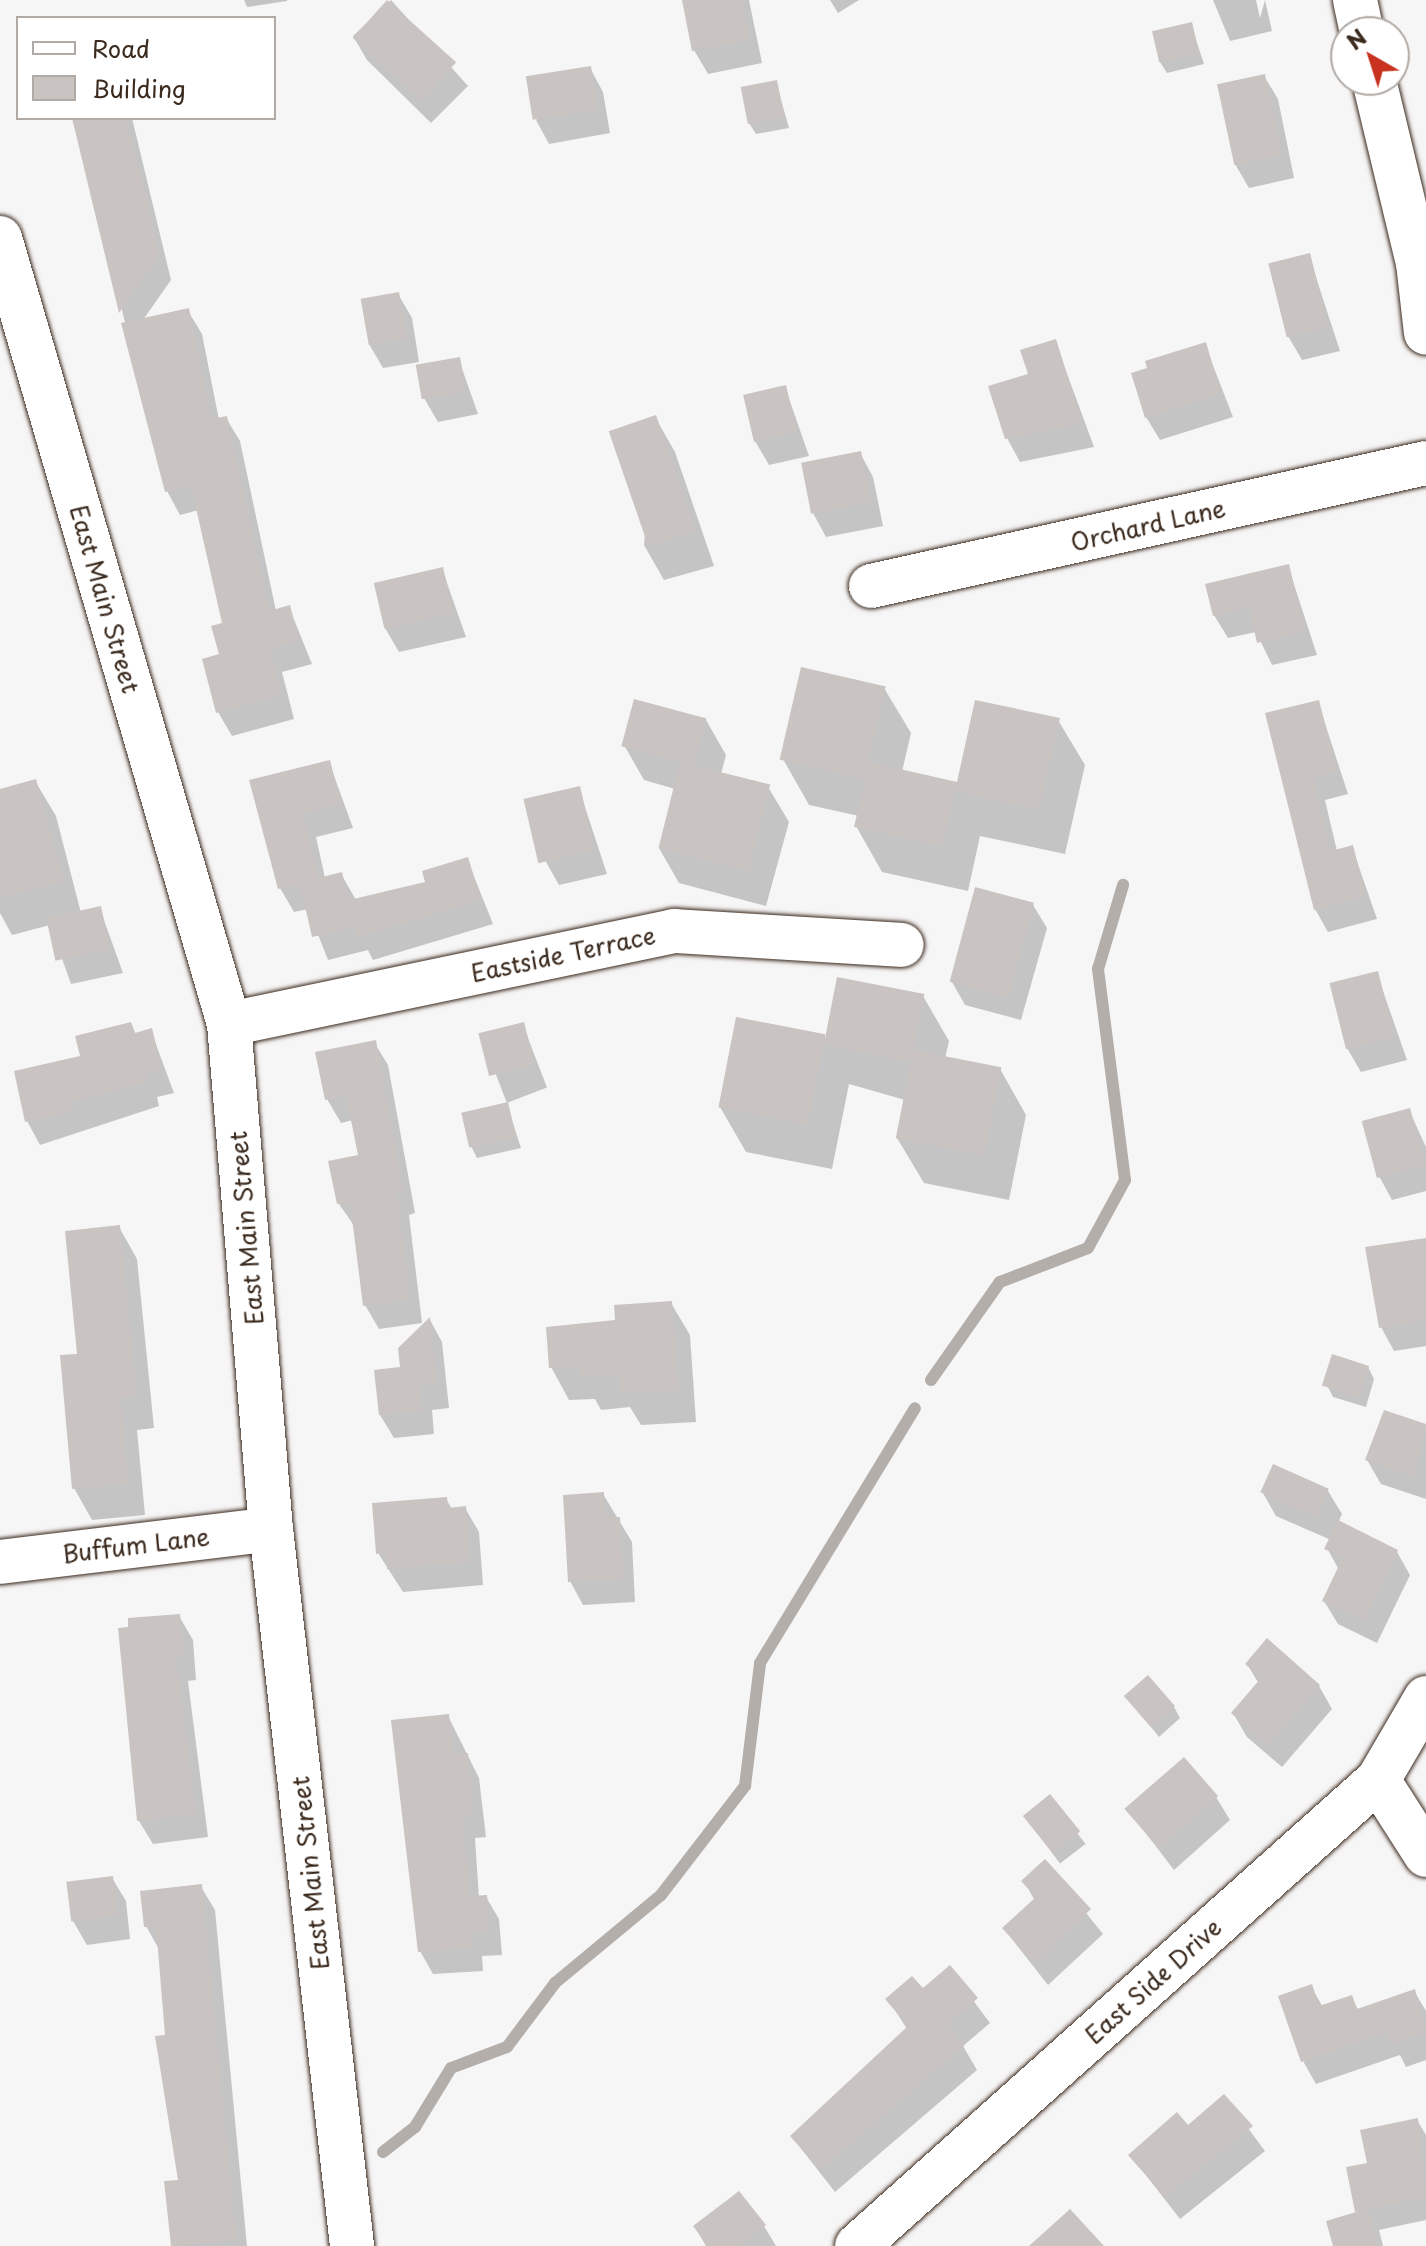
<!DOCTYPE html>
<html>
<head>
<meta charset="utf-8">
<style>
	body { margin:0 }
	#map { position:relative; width:1426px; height:2246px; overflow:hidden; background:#f7f6f6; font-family:"Playpen Sans",sans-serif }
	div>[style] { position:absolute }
	.shadow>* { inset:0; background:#0003; transform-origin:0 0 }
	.stream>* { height:12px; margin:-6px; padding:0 6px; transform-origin:6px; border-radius:6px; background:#b4aeaa }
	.building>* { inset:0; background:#c9c3c1; transform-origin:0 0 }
	.roads { filter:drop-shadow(0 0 2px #3b2a1e) drop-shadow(0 0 2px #3b2a1e) }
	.minor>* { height:44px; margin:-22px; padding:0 22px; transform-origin:22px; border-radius:22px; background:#fff }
	.major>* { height:44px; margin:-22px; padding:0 22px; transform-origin:22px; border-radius:22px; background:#fff }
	span { translate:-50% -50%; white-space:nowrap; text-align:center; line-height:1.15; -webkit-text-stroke:6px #fff; paint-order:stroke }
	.street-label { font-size:24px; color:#3b2a1e }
	.legend { position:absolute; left:16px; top:16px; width:260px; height:104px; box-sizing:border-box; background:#fff; border:2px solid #b1aaa5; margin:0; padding:10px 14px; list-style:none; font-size:24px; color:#3b2a1e }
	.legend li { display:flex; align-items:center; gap:16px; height:40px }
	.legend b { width:40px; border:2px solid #b1aaa5 }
	.north { position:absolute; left:1330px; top:16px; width:80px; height:80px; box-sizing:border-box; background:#fff; border:2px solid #b1aaa5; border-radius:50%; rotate:321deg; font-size:22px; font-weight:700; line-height:32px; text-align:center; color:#3b2a1e }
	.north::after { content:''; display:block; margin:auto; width:28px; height:36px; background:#c8321e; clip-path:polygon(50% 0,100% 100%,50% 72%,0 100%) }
</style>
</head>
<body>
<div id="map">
	<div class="shadow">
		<i style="clip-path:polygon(244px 0,287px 0,287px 1px,247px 7px)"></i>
		<i style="clip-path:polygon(391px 0,468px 86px,431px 123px,367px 60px,353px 36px)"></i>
		<i style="clip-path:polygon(685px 0,749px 0,762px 63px,708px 74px,694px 50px)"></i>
		<i style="clip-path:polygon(830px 0,859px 0,838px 13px)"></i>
		<i style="clip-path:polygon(1213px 0,1256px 0,1260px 18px,1265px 0,1272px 31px,1230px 41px)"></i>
		<i style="clip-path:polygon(1191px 25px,1204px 64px,1167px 73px,1160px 62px)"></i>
		<i style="clip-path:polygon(590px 68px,603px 92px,610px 133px,549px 144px,536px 120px)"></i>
		<i style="clip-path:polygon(1264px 76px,1278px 99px,1294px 178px,1249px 188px,1235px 164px)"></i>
		<i style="clip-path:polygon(776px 82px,789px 128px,756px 134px,749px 123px)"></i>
		<i style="clip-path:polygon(74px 118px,132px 118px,171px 280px,143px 320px,188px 311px,202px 334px,219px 420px,226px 418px,240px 441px,276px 611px,289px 607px,312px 664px,282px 672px,294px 719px,232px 736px,218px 712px,204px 660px,222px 655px,225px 625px,199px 510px,180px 515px,167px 491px)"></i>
		<i style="clip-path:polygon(1309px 256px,1340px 351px,1302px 360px,1288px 336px)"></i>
		<i style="clip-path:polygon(398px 294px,412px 318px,419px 362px,383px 368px,369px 344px)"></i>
		<i style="clip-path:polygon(1055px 341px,1094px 447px,1020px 462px,1007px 438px,1030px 375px)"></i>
		<i style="clip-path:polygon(1205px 345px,1233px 417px,1160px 440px,1146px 417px)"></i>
		<i style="clip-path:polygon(459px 360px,478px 414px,438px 422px,424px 398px)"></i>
		<i style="clip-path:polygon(785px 387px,809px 456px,769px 465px,755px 441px)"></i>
		<i style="clip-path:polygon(655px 417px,675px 452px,714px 566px,664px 580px,644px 545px)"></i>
		<i style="clip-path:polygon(860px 453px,873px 477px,883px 526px,826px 537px,813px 513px)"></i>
		<i style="clip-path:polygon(1288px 566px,1317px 655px,1272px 665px,1256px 632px,1228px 638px,1214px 615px)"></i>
		<i style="clip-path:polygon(442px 569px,466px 637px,399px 652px,385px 628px)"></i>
		<i style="clip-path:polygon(884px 688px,911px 733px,902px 772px,958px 784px,1058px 720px,1085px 765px,1065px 854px,980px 836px,968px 891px,882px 872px,856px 826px,859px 816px,809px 805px,783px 759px)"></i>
		<i style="clip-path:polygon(1318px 702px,1348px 794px,1325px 800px,1337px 851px,1352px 847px,1377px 919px,1328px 932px,1315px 909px,1267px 715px)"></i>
		<i style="clip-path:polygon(706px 720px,726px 755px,721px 774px,768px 787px,789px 822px,766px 906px,679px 883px,659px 848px,675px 789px,644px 780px,624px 745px)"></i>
		<i style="clip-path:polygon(329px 762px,353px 828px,316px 837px,325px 878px,341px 874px,356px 900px,428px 883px,467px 859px,493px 924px,373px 960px,368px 950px,328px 960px,308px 909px,294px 912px,280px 888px,252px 781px)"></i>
		<i style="clip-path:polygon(35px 781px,56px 816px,81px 913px,100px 909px,123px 973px,71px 984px,50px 925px,12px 935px,0 913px,0 791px)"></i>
		<i style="clip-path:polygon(579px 789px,607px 874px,559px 885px,546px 862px)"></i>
		<i style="clip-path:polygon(1033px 905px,1047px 928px,1021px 1020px,965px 1005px,952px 982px)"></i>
		<i style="clip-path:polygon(1377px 974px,1407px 1060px,1361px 1072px,1347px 1048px)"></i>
		<i style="clip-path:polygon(923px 996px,949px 1041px,945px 1059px,1000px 1069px,1026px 1115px,1009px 1200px,924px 1183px,897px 1138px,905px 1100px,849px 1084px,832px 1169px,746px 1152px,720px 1107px,824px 1036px,827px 1041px)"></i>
		<i style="clip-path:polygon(130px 1024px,136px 1034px,151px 1031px,174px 1093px,157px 1097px,159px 1106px,40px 1145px,27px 1121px,82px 1057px)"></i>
		<i style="left:523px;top:1025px;width:67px;height:43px;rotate:69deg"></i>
		<i style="clip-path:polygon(374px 1042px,388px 1065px,415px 1213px,409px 1215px,422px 1323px,379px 1329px,365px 1305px,355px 1227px,339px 1204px,360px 1156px,353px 1120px,341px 1123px,327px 1099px)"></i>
		<i style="clip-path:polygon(507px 1105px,521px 1148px,477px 1158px,471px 1146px)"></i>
		<i style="clip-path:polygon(1409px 1110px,1426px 1147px,1426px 1191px,1392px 1200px,1379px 1176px)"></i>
		<i style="clip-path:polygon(119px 1227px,137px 1259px,154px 1428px,137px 1430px,145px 1515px,92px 1520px,74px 1488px,80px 1356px)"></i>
		<i style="clip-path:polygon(1426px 1240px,1426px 1346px,1394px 1351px,1381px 1327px)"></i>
		<i style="clip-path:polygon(671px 1303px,690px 1335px,696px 1422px,641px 1425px,630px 1407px,601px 1410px,595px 1399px,569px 1400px,551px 1367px,617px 1322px)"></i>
		<i style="clip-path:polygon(430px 1320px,442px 1342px,449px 1408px,432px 1410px,434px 1434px,394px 1438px,380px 1415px)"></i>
		<i style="clip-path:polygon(1368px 1367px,1374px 1379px,1366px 1407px,1333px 1397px,1327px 1385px)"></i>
		<i style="clip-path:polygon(1385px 1412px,1426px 1426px,1426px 1499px,1381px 1484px,1367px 1460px)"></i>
		<i style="clip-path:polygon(1328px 1491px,1342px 1514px,1338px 1523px,1397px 1552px,1410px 1575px,1377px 1643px,1338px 1624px,1324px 1601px,1339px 1570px,1327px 1548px,1331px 1540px,1276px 1516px,1263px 1493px)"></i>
		<i style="clip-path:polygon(603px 1494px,632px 1542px,635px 1602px,583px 1605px,570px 1581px)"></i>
		<i style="clip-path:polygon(446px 1499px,452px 1509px,465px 1508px,479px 1532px,483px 1585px,403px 1592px,378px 1553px)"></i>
		<i style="clip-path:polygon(179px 1616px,193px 1640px,196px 1680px,188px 1681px,208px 1837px,153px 1844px,139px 1821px,130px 1629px)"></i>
		<i style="clip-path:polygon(1247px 1664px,1319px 1686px,1332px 1709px,1282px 1767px,1247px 1737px,1233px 1713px,1259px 1684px)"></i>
		<i style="clip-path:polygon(1126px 1696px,1174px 1707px,1180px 1718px,1159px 1737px)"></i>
		<i style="clip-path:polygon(448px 1716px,479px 1778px,486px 1837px,475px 1838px,479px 1898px,486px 1897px,499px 1919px,502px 1955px,482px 1956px,483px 1971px,433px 1974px,420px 1951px)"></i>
		<i style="left:1050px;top:1797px;width:59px;height:32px;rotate:53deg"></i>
		<i style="clip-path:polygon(1216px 1797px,1230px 1820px,1174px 1870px,1128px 1810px)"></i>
		<i style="clip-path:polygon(1045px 1862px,1103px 1934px,1048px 1985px,1004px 1929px,1035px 1901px,1024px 1881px)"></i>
		<i style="clip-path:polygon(112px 1878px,126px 1901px,130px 1939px,87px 1945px,73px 1921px)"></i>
		<i style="clip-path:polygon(201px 1887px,215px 1910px,247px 2246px,173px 2246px,167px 2183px,181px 2182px,160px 1951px,146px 1926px)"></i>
		<i style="clip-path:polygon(949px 1968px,990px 2023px,963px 2046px,977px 2070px,835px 2192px,792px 2137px,907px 2029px,888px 1999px,923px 1991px)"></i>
		<i style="clip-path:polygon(1311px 1987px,1323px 2007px,1351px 1997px,1359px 2011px,1414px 1991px,1426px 2011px,1426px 2060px,1406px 2067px,1400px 2055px,1316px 2084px,1303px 2061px)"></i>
		<i style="clip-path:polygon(1224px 2096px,1265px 2151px,1180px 2219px,1131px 2156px,1188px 2128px)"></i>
		<i style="clip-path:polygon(1417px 2120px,1426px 2135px,1426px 2220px,1379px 2230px,1383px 2246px,1335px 2246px,1358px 2213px,1369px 2164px)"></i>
		<i style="clip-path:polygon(764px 2226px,776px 2246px,706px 2246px,695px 2227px)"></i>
	</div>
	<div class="stream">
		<i style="left:931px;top:1380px;width:120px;rotate:-54.9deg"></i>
		<i style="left:1000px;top:1282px;width:94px;rotate:-21.1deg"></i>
		<i style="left:1088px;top:1248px;width:77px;rotate:-61.4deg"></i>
		<i style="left:1125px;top:1180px;width:213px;rotate:-97.3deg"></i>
		<i style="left:1098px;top:969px;width:88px;rotate:-73.4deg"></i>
		<i style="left:383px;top:2152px;width:41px;rotate:-38deg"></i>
		<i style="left:415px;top:2127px;width:69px;rotate:-58.6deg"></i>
		<i style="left:451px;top:2068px;width:60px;rotate:-20.6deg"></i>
		<i style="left:507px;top:2047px;width:80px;rotate:-53.1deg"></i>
		<i style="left:555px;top:1983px;width:138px;rotate:-39.7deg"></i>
		<i style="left:661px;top:1895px;width:138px;rotate:-52.4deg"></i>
		<i style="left:745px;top:1786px;width:124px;rotate:-83deg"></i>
		<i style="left:760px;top:1663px;width:298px;rotate:-58.7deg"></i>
	</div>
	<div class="building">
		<i style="left:387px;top:0;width:93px;height:51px;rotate:42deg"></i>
		<i style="clip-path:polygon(682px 0,742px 0,749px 40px,692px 51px)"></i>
		<i style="left:1192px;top:22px;width:32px;height:41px;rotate:77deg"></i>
		<i style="left:591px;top:66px;width:44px;height:66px;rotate:81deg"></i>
		<i style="left:1265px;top:74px;width:83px;height:49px;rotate:78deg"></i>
		<i style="left:777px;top:80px;width:38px;height:37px;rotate:79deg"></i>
		<i style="clip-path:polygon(72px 118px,125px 118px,144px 187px,159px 255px,119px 313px)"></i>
		<i style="left:1310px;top:253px;width:76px;height:43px;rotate:76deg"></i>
		<i style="left:399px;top:292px;width:47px;height:39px;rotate:80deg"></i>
		<i style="clip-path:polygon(189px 308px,211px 419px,227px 416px,269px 611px,290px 605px,299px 640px,270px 649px,282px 695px,216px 713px,202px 659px,219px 654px,211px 626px,222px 623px,191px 486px,165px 492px,121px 323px)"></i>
		<i style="clip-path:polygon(1056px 339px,1082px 423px,1005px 439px,988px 386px,1028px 374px,1020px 350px)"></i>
		<i style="clip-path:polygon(1206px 342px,1221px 394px,1145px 418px,1131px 373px,1147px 368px,1145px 361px)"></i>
		<i style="left:460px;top:357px;width:35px;height:45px;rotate:80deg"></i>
		<i style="left:786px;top:385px;width:48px;height:44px;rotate:77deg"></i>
		<i style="left:656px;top:415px;width:122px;height:50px;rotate:71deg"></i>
		<i style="left:861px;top:451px;width:52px;height:61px;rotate:79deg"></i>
		<i style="clip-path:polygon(1289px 564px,1305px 631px,1257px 643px,1249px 607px,1213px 616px,1205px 584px)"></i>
		<i style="left:443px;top:567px;width:47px;height:71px;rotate:77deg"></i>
		<i style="left:801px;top:667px;width:87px;height:95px;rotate:13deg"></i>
		<i style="left:634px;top:699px;width:75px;height:49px;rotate:15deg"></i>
		<i style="clip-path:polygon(975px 700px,1060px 718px,1039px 810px,955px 791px,942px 846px,854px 827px,869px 762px,957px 782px)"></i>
		<i style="clip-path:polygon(1319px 700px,1337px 771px,1313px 777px,1331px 851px,1353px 845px,1366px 896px,1314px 910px,1265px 713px)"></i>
		<i style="clip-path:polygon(330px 760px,341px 804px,303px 813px,318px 878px,342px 872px,355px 927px,312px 937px,300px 884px,278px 889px,249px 780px)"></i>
		<i style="left:680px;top:762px;width:93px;height:89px;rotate:14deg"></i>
		<i style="clip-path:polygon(36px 779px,64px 881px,0 898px,0 789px)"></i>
		<i style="left:580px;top:786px;width:66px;height:58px;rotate:77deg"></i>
		<i style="clip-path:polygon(468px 857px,481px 900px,358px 937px,349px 900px,425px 882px,422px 871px)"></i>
		<i style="left:975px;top:887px;width:61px;height:98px;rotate:15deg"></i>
		<i style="left:101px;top:906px;width:44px;height:56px;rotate:78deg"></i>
		<i style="left:1378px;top:971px;width:68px;height:50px;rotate:76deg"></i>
		<i style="left:837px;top:977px;width:89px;height:69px;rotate:11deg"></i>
		<i style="left:736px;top:1017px;width:91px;height:92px;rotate:11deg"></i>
		<i style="clip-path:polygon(131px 1022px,135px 1033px,152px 1028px,162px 1069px,145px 1074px,147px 1082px,71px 1102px,73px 1112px,25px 1122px,14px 1071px,80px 1056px,75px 1036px)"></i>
		<i style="left:524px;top:1022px;width:44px;height:47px;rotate:76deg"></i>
		<i style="clip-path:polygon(376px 1040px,403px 1190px,397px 1191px,410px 1299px,363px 1306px,350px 1202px,337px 1204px,328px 1161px,358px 1155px,346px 1095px,325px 1100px,315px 1052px)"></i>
		<i style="left:913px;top:1050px;width:90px;height:90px;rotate:11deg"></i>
		<i style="left:508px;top:1102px;width:36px;height:48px;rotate:77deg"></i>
		<i style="left:1410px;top:1108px;width:59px;height:50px;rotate:75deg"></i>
		<i style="clip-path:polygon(120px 1225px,137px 1397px,121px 1398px,128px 1484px,72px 1489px,60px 1355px,77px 1354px,65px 1231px)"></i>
		<i style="clip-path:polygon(1426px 1238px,1426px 1320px,1379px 1328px,1365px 1247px)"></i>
		<i style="clip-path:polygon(672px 1301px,679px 1390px,620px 1394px,619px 1375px,580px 1378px,580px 1367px,549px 1368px,546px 1327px,615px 1320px,614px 1305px)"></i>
		<i style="clip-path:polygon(430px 1317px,437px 1385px,420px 1386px,422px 1411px,379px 1415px,374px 1370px,400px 1367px,398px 1348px)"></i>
		<i style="left:1332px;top:1354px;width:39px;height:33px;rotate:18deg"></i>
		<i style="clip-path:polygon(1384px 1410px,1426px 1424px,1414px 1477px,1365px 1460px)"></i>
		<i style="left:1273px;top:1464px;width:61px;height:31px;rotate:24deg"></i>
		<i style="clip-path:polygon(604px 1492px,605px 1517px,620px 1517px,623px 1579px,568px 1582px,563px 1495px)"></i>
		<i style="clip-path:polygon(447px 1497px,448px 1508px,466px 1506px,470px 1562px,387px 1569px,386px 1553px,376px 1554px,372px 1503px)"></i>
		<i style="clip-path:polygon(1338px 1520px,1398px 1550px,1363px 1621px,1322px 1601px,1343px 1557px,1324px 1549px)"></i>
		<i style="clip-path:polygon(180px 1614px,184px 1656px,176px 1657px,196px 1814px,137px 1821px,118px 1628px,128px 1627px,128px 1618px)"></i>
		<i style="clip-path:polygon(1267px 1638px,1320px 1685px,1267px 1745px,1231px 1713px,1261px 1678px,1245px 1664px)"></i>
		<i style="left:1148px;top:1675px;width:41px;height:32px;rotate:49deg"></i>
		<i style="clip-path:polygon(449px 1714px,453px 1755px,468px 1753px,474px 1815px,463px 1816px,469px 1896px,487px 1895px,490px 1933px,470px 1934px,472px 1948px,418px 1952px,391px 1720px)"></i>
		<i style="left:1184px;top:1757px;width:52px;height:79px;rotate:49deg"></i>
		<i style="left:1050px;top:1794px;width:48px;height:35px;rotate:51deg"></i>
		<i style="clip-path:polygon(1045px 1859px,1091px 1909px,1034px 1963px,1002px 1928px,1036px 1897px,1021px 1881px)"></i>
		<i style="left:113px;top:1876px;width:40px;height:47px;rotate:83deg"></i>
		<i style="clip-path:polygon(202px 1884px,236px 2240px,171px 2246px,164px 2181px,178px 2180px,155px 2036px,165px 2035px,156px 1926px,144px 1927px,140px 1891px)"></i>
		<i style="clip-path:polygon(950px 1965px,978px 1998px,947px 2025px,965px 2045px,820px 2170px,790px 2136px,908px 2026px,885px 1999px,912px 1976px,923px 1988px)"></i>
		<i style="clip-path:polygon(1312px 1984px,1319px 2006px,1352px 1995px,1357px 2009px,1415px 1989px,1426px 2032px,1391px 2044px,1387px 2032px,1301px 2062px,1278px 1996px)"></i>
		<i style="clip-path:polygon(1224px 2094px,1253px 2126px,1165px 2197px,1128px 2155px,1177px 2112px,1188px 2125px)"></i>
		<i style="clip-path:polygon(1418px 2118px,1426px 2197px,1368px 2209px,1378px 2246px,1333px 2246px,1326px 2221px,1363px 2210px,1355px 2212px,1346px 2167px,1367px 2163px,1360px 2130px)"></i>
		<i style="clip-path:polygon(739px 2191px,766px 2225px,739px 2246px,708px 2246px,693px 2226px)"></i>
		<i style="clip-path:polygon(1070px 2209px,1104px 2246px,1029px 2246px)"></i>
	</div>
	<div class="roads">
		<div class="minor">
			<i style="left:1355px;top:0;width:33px;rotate:78deg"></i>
			<i style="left:1374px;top:80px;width:188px;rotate:76.5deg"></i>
			<i style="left:1418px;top:263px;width:70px;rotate:83.5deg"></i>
			<i style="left:871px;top:586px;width:568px;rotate:-12.5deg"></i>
			<i style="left:229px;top:1024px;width:455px;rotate:-11.8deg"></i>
			<i style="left:674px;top:931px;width:228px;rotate:3.5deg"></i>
			<i style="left:0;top:1562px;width:273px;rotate:-6.9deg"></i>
			<i style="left:1378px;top:1780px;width:89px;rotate:57.4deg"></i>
			<i style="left:857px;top:2246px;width:699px;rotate:-41.81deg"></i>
			<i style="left:1378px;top:1780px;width:95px;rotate:-59.7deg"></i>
		</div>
		<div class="major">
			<i style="left:0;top:238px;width:819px;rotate:73.76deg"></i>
			<i style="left:229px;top:1024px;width:507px;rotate:85.25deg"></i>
			<i style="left:271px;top:1529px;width:722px;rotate:83.55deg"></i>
		</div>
	</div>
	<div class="street-label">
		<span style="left:1148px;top:525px;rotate:-13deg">Orchard Lane</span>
		<span style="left:105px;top:599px;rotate:74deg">East Main Street</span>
		<span style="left:563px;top:954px;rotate:-12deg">Eastside Terrace</span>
		<span style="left:246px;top:1228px;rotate:-95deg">East Main Street</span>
		<span style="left:136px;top:1545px;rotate:-7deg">Buffum Lane</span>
		<span style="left:310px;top:1873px;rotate:-96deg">East Main Street</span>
		<span style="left:1153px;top:1981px;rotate:-42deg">East Side Drive</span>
	</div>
	<ul class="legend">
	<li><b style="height:10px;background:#fff"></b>Road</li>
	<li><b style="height:22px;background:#c9c3c1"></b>Building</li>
	</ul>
	<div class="north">N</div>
</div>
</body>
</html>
